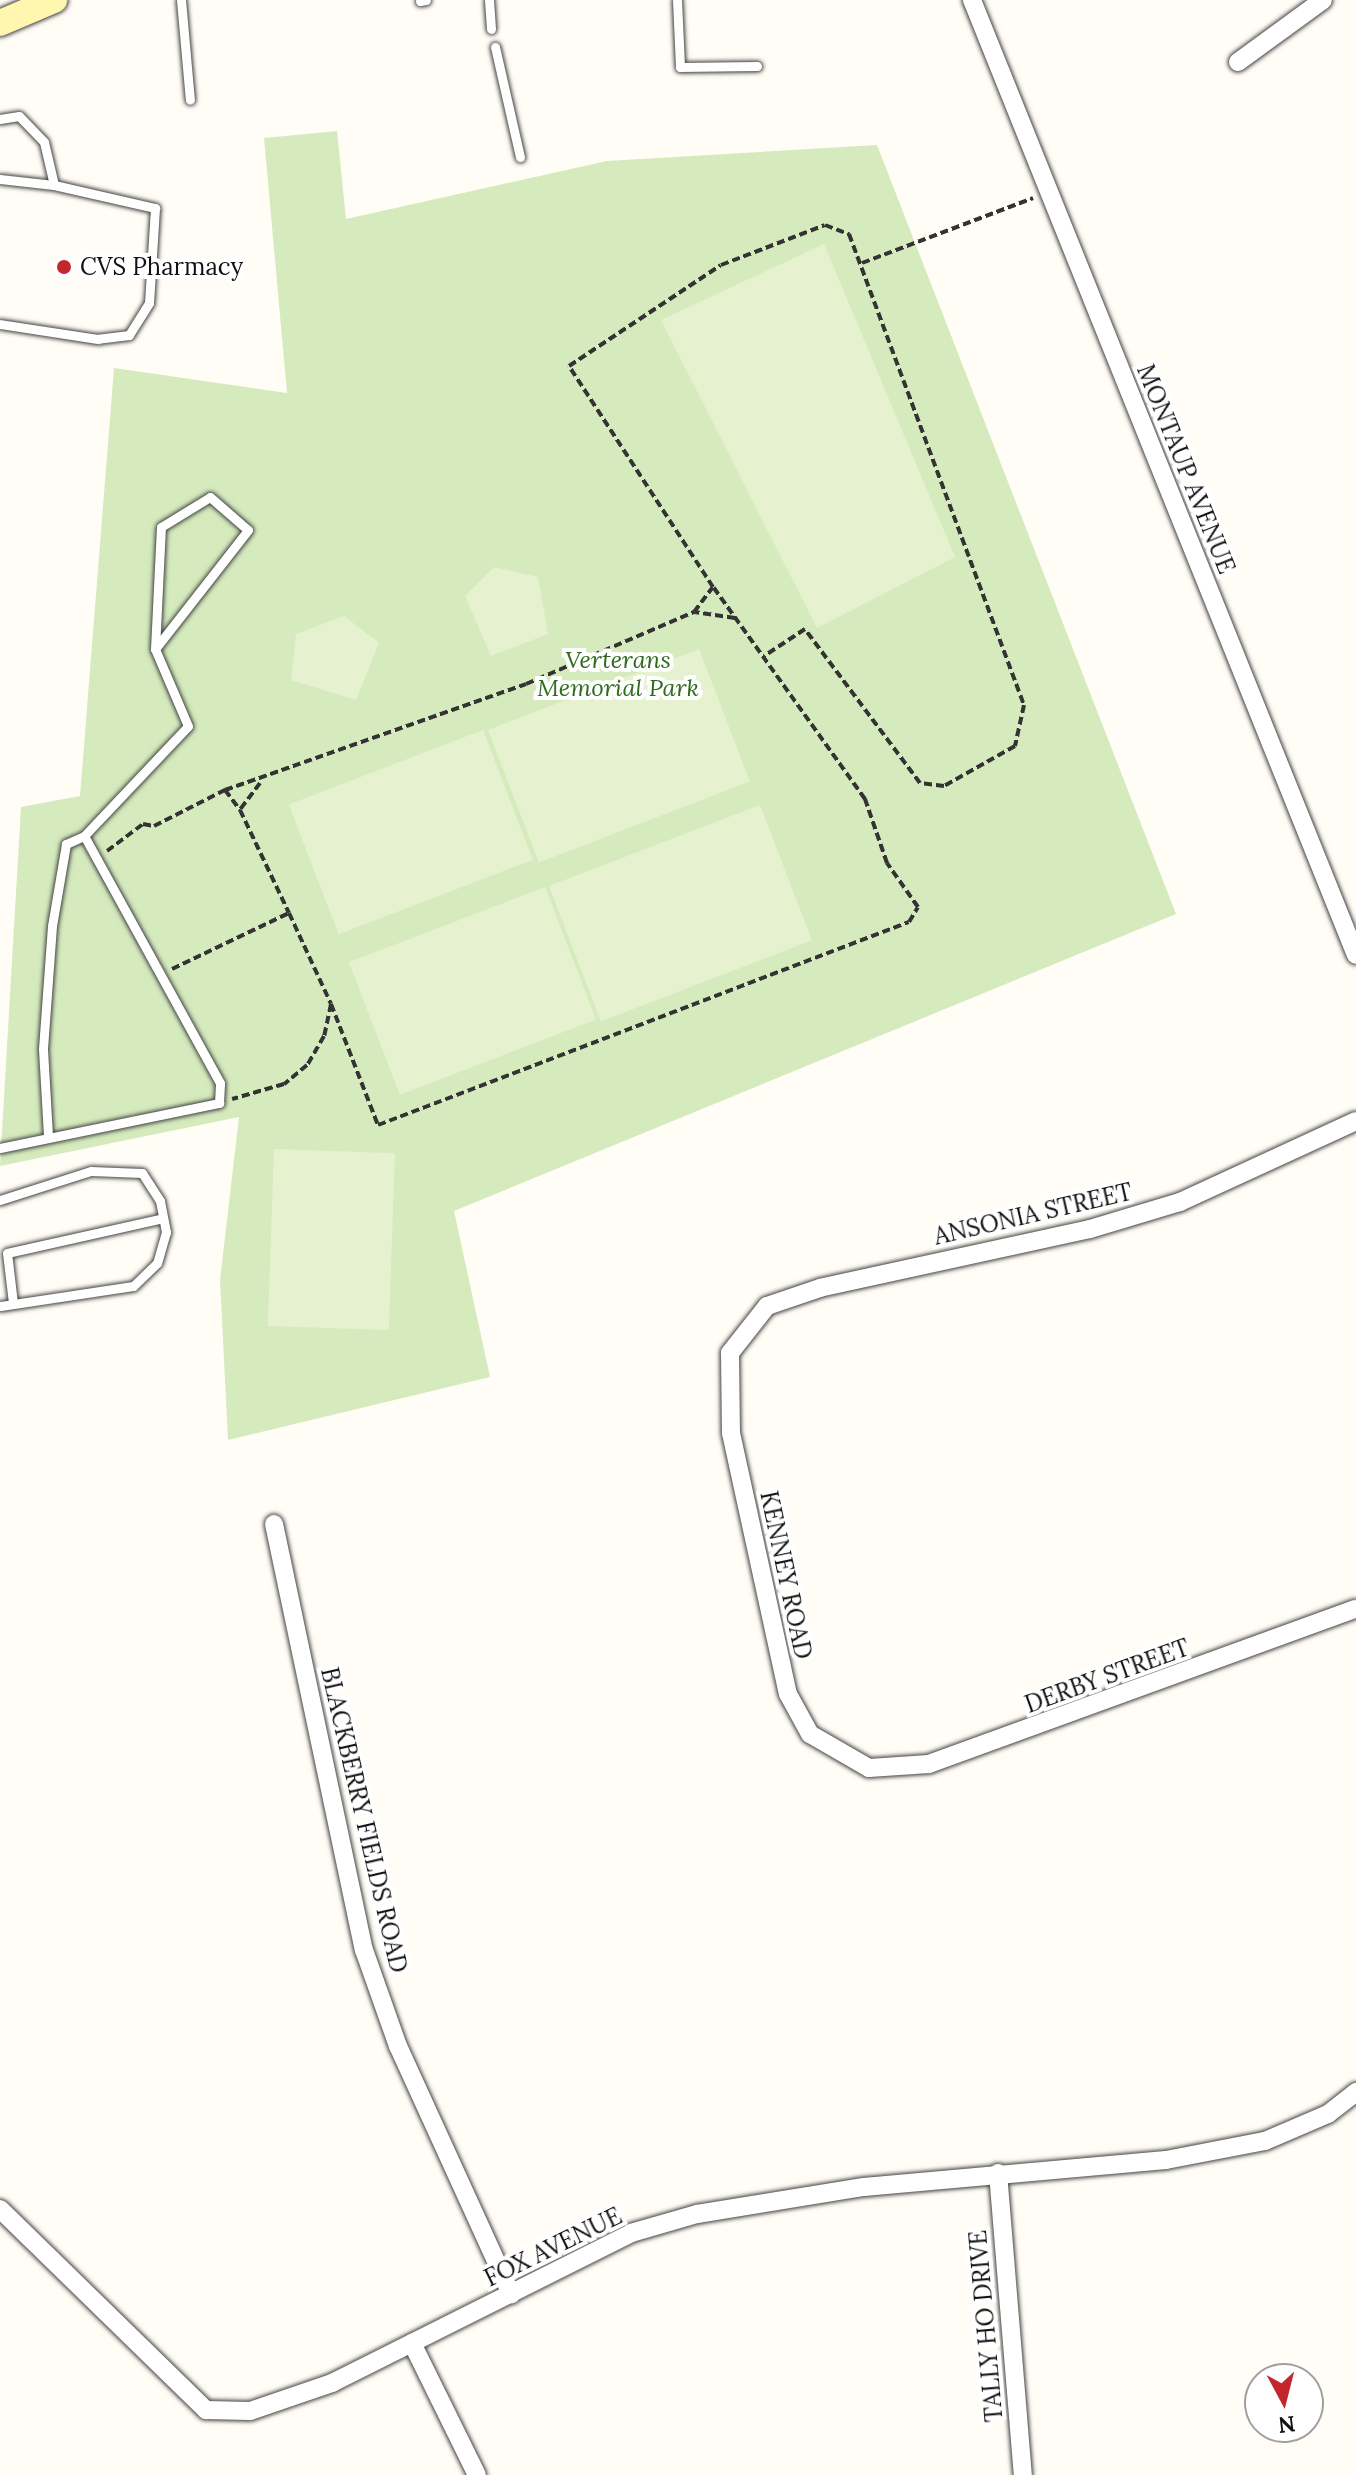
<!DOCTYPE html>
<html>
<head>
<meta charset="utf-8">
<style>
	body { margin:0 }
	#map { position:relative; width:1356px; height:2475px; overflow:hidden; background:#fffdf5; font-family:Lora,serif }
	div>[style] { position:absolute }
	.green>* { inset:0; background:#d5ebbd }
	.pitch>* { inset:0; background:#e6f2cf; transform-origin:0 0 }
	.path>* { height:4px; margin-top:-2px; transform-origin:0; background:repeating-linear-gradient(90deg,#333 0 8px,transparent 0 12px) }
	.roads { filter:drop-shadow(0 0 2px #444) drop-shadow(0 0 2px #444) }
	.lane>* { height:9px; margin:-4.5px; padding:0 4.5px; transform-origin:4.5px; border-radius:4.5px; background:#fff }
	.street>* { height:18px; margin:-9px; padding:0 9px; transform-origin:9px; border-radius:9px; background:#fff }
	.secondary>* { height:26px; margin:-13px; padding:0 13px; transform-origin:13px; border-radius:13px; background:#fff6b0 }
	.dots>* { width:22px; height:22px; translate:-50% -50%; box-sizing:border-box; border:4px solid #fff; border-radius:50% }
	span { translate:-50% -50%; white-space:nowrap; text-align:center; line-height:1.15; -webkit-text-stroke:8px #fff; paint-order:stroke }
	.poi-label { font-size:24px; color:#111 }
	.left { translate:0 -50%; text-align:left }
	.street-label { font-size:24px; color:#111 }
	.park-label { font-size:24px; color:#2f6b1f; font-style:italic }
	.north { position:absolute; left:1244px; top:2363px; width:80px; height:80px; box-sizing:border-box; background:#fff; border:2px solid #a0a0a0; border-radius:50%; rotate:173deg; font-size:22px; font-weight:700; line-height:32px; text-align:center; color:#111 }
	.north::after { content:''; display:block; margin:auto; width:28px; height:36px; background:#c4262e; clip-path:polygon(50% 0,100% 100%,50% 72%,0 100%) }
</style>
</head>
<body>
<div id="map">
	<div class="green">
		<i style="clip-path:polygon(337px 131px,346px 219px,607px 161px,877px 145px,1176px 914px,454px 1211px,490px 1377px,228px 1440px,220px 1280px,239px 1117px,0 1166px,21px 807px,80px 796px,114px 368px,287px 393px,264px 138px)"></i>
	</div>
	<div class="pitch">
		<i style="clip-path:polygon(824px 244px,955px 557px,817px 628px,661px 320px)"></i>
		<i style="clip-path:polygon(494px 567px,538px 577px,548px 634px,491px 656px,465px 596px)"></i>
		<i style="clip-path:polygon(344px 616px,379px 643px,356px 700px,291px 680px,296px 634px)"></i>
		<i style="left:699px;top:649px;width:142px;height:226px;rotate:69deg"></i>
		<i style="left:483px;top:730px;width:139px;height:208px;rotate:69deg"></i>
		<i style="left:760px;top:805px;width:145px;height:226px;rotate:69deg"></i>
		<i style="left:545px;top:887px;width:142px;height:210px;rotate:69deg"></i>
		<i style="left:274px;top:1149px;width:121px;height:177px;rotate:2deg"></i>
	</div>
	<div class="path">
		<i style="left:862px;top:263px;width:183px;rotate:-20.8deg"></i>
		<i style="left:735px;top:618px;width:41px;rotate:-171.7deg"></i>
		<i style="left:694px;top:612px;width:31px;rotate:-53deg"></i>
		<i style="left:713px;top:587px;width:264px;rotate:-123.1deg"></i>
		<i style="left:569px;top:366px;width:182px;rotate:-33.6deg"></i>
		<i style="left:721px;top:265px;width:111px;rotate:-21deg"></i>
		<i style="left:825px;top:225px;width:26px;rotate:21deg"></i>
		<i style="left:849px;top:234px;width:502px;rotate:69.62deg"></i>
		<i style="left:1024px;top:705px;width:42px;rotate:102.4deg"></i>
		<i style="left:1015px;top:746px;width:81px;rotate:150.6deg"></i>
		<i style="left:944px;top:786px;width:24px;rotate:-173deg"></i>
		<i style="left:920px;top:783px;width:192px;rotate:-126.8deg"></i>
		<i style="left:805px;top:629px;width:49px;rotate:146.6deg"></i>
		<i style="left:260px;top:783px;width:34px;rotate:127deg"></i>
		<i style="left:240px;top:810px;width:114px;rotate:64.6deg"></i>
		<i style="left:225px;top:790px;width:25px;rotate:53deg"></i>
		<i style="left:107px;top:851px;width:45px;rotate:-36.9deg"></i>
		<i style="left:143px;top:824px;width:11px;rotate:10deg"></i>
		<i style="left:154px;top:826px;width:80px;rotate:-26.9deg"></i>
		<i style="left:225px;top:790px;width:319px;rotate:-19.4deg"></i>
		<i style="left:526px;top:684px;width:183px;rotate:-23.2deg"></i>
		<i style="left:172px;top:969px;width:130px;rotate:-25.6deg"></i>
		<i style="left:289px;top:913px;width:100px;rotate:65.2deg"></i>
		<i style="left:331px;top:1004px;width:33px;rotate:102deg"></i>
		<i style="left:324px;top:1036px;width:34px;rotate:120deg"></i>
		<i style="left:307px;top:1065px;width:30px;rotate:140deg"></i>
		<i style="left:284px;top:1084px;width:54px;rotate:163.9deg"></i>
		<i style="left:331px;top:1004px;width:130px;rotate:68.8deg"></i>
		<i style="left:378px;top:1125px;width:568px;rotate:-20.92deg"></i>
		<i style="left:909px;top:922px;width:17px;rotate:-59deg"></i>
		<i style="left:918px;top:907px;width:54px;rotate:-125.2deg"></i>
		<i style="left:887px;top:863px;width:68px;rotate:-109deg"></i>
		<i style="left:865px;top:799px;width:261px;rotate:-125.6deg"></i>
	</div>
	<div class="roads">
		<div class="lane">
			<i style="left:181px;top:0;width:100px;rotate:84.9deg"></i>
			<i style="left:489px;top:0;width:29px;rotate:86deg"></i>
			<i style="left:677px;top:0;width:67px;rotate:87.4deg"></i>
			<i style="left:680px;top:67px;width:77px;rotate:-0.7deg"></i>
			<i style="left:420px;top:1px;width:6px;rotate:-9deg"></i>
			<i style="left:495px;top:47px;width:113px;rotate:77.2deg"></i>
			<i style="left:0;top:119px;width:19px;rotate:-9deg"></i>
			<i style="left:19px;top:116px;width:36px;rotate:46deg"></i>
			<i style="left:44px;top:142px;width:44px;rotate:76.9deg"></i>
			<i style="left:54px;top:185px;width:104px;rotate:12.8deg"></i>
			<i style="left:155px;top:208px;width:95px;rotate:93.6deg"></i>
			<i style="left:149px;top:303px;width:38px;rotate:122deg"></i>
			<i style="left:129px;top:335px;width:31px;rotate:173deg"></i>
			<i style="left:98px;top:339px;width:99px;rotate:-171.3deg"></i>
			<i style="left:0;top:179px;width:54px;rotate:6.3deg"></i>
			<i style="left:84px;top:836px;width:151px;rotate:-46.6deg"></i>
			<i style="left:188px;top:726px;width:84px;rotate:-113.2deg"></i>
			<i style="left:155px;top:649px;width:122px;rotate:-87.2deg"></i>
			<i style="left:161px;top:527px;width:57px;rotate:-31.5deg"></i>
			<i style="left:210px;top:497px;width:50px;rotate:41deg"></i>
			<i style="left:248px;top:530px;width:151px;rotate:128deg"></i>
			<i style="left:0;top:1148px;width:224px;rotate:-11.6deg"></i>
			<i style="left:219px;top:1103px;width:20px;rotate:-87deg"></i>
			<i style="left:220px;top:1083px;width:282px;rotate:-118.8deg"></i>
			<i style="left:84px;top:836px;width:20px;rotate:156deg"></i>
			<i style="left:66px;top:844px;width:83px;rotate:99.7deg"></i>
			<i style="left:52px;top:926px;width:123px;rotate:94.2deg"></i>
			<i style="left:43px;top:1049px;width:88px;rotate:86.7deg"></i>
			<i style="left:0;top:1200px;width:96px;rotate:-17.7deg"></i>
			<i style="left:91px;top:1171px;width:51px;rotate:2.2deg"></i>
			<i style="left:142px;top:1173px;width:33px;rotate:57deg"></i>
			<i style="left:160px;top:1201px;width:32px;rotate:79deg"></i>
			<i style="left:166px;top:1232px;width:32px;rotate:106deg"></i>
			<i style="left:157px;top:1263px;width:33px;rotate:136deg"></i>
			<i style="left:133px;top:1286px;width:134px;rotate:171.4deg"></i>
			<i style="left:13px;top:1303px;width:50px;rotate:-96.8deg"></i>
			<i style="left:7px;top:1253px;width:160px;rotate:-12.6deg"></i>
		</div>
		<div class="street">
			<i style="left:972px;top:0;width:1029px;rotate:68.1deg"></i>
			<i style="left:1238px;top:62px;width:105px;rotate:-36.1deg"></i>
			<i style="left:1356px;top:1121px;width:194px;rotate:155.3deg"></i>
			<i style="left:1180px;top:1202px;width:94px;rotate:163.3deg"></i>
			<i style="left:1090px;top:1229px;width:276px;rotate:167.7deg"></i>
			<i style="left:820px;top:1288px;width:56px;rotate:161.2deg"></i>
			<i style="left:767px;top:1306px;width:60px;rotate:128.2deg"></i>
			<i style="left:730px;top:1353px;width:80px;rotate:89.3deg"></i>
			<i style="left:731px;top:1433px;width:267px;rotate:77.7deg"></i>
			<i style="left:788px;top:1694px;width:46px;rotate:61.2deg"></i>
			<i style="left:810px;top:1734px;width:68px;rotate:30deg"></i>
			<i style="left:869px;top:1768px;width:60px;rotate:-3.8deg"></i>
			<i style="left:929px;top:1764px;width:454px;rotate:-20deg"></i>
			<i style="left:274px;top:1524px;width:435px;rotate:78.1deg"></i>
			<i style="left:364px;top:1950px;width:102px;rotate:70.5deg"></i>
			<i style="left:398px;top:2046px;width:273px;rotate:65.5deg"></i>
			<i style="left:998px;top:2173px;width:303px;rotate:85.3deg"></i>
			<i style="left:0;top:2209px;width:288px;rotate:44.3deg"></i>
			<i style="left:206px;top:2410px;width:44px;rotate:1.3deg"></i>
			<i style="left:250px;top:2411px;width:87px;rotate:-18.9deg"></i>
			<i style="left:332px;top:2383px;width:335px;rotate:-26.6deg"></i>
			<i style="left:631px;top:2233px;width:69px;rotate:-16.1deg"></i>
			<i style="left:697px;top:2214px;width:169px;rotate:-9.2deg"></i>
			<i style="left:864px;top:2187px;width:303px;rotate:-5.1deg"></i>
			<i style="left:1166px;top:2160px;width:101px;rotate:-10.9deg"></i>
			<i style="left:1265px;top:2141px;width:69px;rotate:-23.2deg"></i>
			<i style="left:1328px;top:2114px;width:36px;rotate:-38deg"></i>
			<i style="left:412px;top:2343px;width:147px;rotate:63.8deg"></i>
		</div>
		<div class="secondary">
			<i style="left:0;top:23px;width:59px;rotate:-23.1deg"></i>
		</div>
	</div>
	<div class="dots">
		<i style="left:64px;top:267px;background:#c4262e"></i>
	</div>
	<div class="poi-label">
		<span class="left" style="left:80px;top:267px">CVS Pharmacy</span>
	</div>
	<div class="street-label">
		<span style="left:1186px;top:469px;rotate:68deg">MONTAUP AVENUE</span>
		<span style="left:1033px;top:1214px;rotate:-13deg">ANSONIA STREET</span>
		<span style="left:786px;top:1575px;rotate:78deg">KENNEY ROAD</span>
		<span style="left:1107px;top:1676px;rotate:-20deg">DERBY STREET</span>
		<span style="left:364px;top:1820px;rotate:77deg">BLACKBERRY FIELDS ROAD</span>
		<span style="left:553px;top:2247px;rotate:-26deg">FOX AVENUE</span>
		<span style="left:986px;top:2326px;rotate:-95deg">TALLY HO DRIVE</span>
	</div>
	<div class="park-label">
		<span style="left:618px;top:674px">Verterans<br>Memorial Park</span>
	</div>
	<div class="north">N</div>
</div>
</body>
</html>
